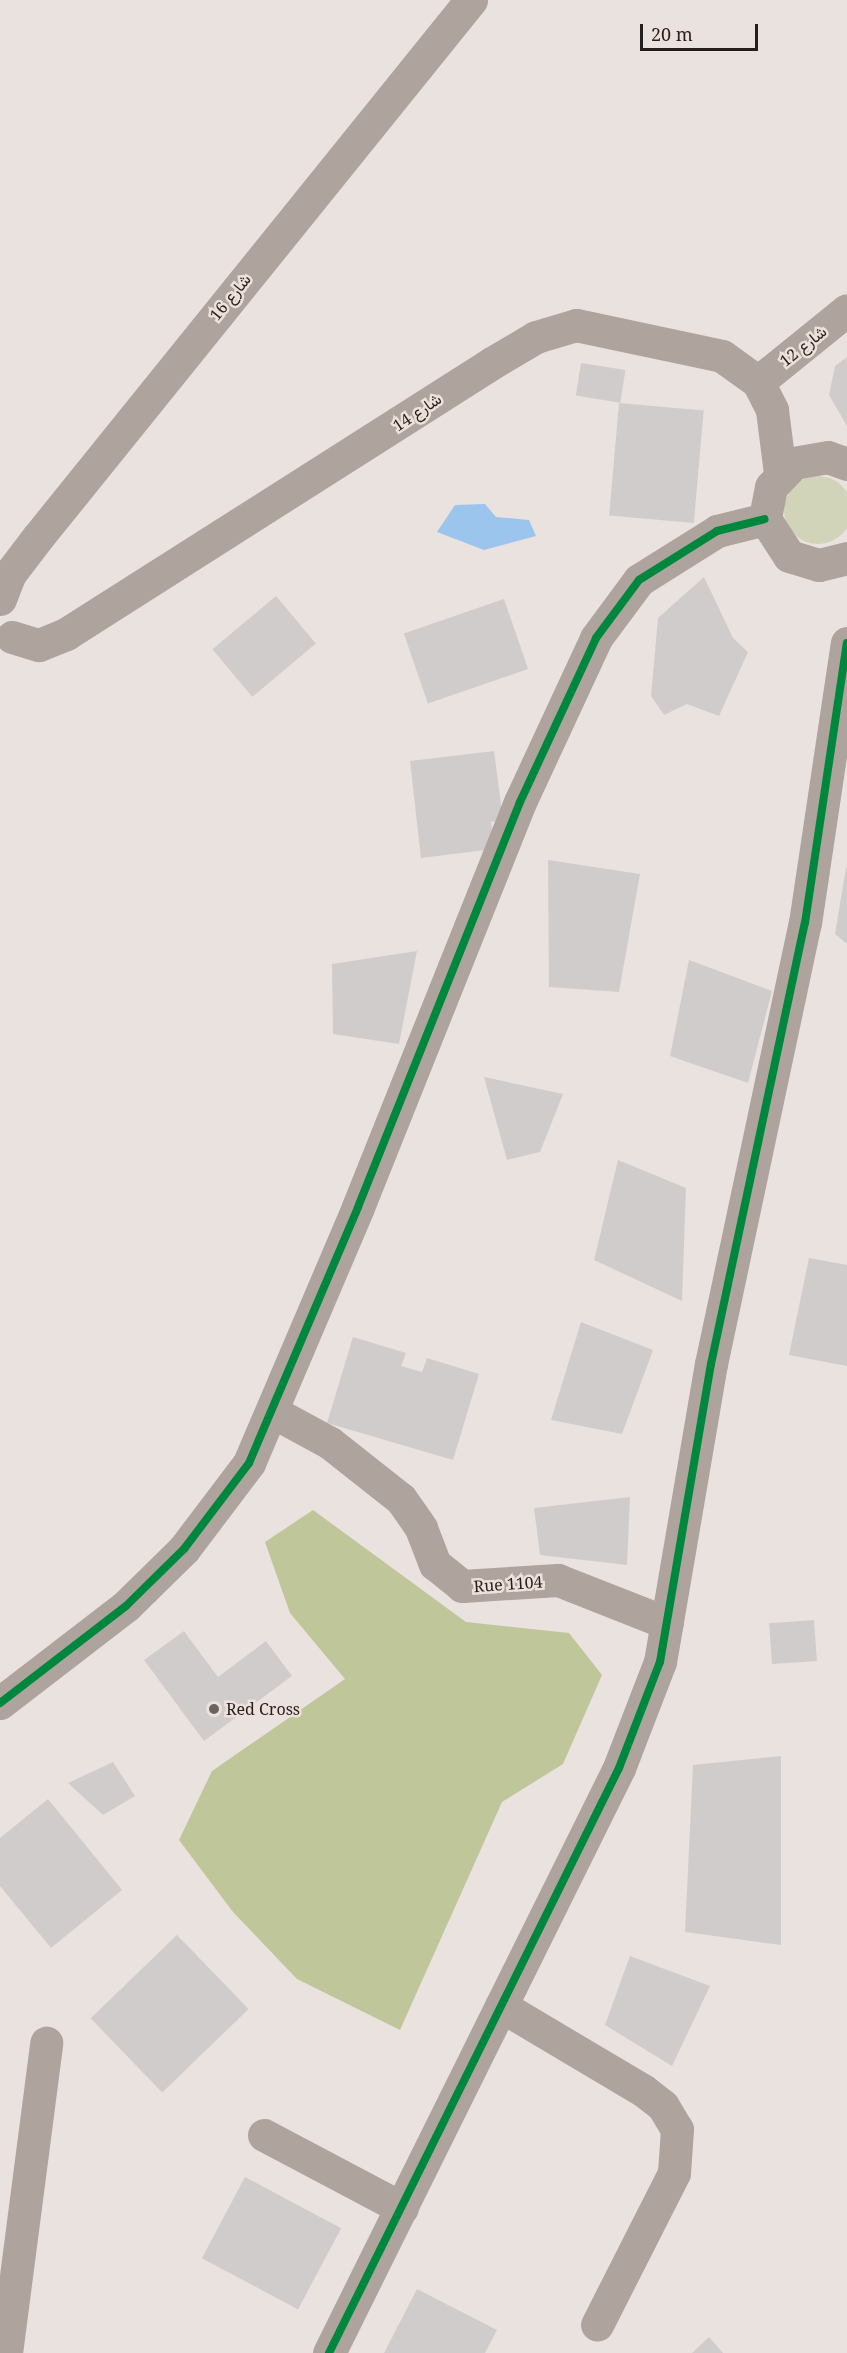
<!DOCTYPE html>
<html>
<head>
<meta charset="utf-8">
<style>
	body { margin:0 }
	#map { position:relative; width:847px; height:2353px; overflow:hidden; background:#eae2de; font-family:"Noto Serif",Vazirmatn,serif }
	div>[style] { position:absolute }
	.green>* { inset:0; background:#d1d4b9 }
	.round { border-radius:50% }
	.forest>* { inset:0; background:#bfc69a }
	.water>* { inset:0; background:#9cc5ed }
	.building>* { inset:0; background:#d1cccc; transform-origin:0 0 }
	.street>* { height:33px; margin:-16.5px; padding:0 16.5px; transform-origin:16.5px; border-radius:16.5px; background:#aea39d }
	.cycleway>* { height:8px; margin:-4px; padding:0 4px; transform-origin:4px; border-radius:4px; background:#00873e }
	.dots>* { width:16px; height:16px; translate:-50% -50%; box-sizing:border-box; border:3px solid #eee0da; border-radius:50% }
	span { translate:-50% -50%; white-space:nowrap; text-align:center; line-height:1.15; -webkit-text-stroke:5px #eee0da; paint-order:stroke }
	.street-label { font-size:16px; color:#241f1d }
	.poi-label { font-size:16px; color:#241f1d }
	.left { translate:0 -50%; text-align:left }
	.scale { position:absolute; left:640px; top:24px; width:118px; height:27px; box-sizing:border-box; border:3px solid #241f1d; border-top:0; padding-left:8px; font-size:18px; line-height:21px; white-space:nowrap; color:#241f1d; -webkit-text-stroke:4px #eee0da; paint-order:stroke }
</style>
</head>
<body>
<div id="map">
	<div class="green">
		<i class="round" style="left:784px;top:476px;width:68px;height:68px"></i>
	</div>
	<div class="forest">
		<i style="clip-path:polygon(313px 1510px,466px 1622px,569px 1633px,602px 1675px,563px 1764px,502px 1802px,400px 2030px,297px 1979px,233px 1912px,179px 1840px,212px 1771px,345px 1679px,290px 1613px,265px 1542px)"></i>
	</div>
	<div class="water">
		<i style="clip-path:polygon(485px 504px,496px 517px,529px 520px,536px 536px,484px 550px,437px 532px,455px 505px)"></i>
	</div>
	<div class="building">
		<i style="clip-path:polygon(847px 357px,847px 426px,829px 395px,835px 366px)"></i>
		<i style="left:581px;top:363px;width:45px;height:33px;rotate:9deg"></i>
		<i style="left:619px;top:403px;width:85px;height:113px;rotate:5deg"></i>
		<i style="clip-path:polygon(704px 577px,733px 638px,748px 652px,719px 716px,687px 704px,664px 715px,651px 696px,658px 618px)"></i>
		<i style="left:276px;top:596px;width:62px;height:83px;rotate:50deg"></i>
		<i style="left:504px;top:599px;width:74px;height:106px;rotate:71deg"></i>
		<i style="clip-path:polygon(494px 751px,503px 820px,491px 822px,494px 849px,421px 858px,410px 761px)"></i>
		<i style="clip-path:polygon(548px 860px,640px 874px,619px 992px,549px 987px)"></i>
		<i style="clip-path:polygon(846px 868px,847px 868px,847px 944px,835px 934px)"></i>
		<i style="clip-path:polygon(417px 951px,399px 1044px,333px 1034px,332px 964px)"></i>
		<i style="clip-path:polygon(689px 960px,772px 991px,748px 1083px,670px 1056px)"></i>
		<i style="clip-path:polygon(484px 1077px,563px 1094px,540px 1152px,507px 1160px)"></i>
		<i style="clip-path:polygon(618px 1160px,686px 1188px,682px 1301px,594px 1260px)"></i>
		<i style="clip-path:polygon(809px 1258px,847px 1265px,847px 1366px,789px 1355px)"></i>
		<i style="clip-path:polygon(581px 1322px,653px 1350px,622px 1434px,551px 1420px)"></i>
		<i style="clip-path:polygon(353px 1337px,406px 1353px,401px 1366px,422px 1372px,427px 1358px,479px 1374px,453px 1460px,327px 1423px)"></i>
		<i style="clip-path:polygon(630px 1497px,627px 1565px,540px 1555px,534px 1508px)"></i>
		<i style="left:814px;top:1620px;width:41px;height:45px;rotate:86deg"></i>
		<i style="clip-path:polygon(184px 1631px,218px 1677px,266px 1641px,292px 1676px,204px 1741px,144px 1660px)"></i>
		<i style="clip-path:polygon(781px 1756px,781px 1945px,685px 1932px,693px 1765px)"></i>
		<i style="clip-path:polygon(113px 1762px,135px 1796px,103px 1815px,68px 1783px)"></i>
		<i style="clip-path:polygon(48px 1799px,122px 1890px,51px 1948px,0 1886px,0 1838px)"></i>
		<i style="left:177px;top:1935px;width:103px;height:120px;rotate:46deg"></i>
		<i style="clip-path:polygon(630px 1956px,710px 1986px,672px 2066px,605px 2025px)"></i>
		<i style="left:245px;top:2177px;width:109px;height:92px;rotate:28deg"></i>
		<i style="clip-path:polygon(417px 2289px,497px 2330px,485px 2353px,384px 2353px)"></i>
		<i style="clip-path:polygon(709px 2337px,723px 2353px,692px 2353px)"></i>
	</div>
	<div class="street">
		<i style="left:758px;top:382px;width:114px;rotate:-39deg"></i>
		<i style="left:847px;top:464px;width:20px;rotate:-160deg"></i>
		<i style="left:828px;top:457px;width:35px;rotate:170deg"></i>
		<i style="left:794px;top:463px;width:33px;rotate:134deg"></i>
		<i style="left:771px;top:487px;width:33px;rotate:101deg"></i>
		<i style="left:765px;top:519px;width:44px;rotate:57deg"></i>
		<i style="left:789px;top:556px;width:31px;rotate:17deg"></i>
		<i style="left:819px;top:565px;width:29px;rotate:-14deg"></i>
		<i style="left:0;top:599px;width:26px;rotate:-69deg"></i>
		<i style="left:9px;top:575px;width:48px;rotate:-52.7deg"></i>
		<i style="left:38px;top:537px;width:690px;rotate:-51.12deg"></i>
		<i style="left:12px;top:637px;width:28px;rotate:17deg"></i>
		<i style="left:39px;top:645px;width:29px;rotate:-22deg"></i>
		<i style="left:66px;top:634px;width:505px;rotate:-32.46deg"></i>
		<i style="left:492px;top:363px;width:51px;rotate:-30.6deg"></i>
		<i style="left:536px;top:337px;width:42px;rotate:-16.7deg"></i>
		<i style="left:576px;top:325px;width:149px;rotate:12deg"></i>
		<i style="left:722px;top:356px;width:44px;rotate:35.8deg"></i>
		<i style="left:758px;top:382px;width:31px;rotate:63deg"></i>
		<i style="left:772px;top:410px;width:64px;rotate:82.8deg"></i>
		<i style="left:273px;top:1412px;width:65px;rotate:28.5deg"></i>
		<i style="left:330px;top:1443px;width:90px;rotate:38.3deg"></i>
		<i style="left:401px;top:1499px;width:35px;rotate:55deg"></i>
		<i style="left:421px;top:1528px;width:39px;rotate:69deg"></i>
		<i style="left:435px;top:1564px;width:35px;rotate:39deg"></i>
		<i style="left:462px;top:1586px;width:96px;rotate:-3.6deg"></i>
		<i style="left:558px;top:1580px;width:117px;rotate:21.5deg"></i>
		<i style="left:0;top:1703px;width:159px;rotate:-37.6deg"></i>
		<i style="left:126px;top:1606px;width:81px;rotate:-44.5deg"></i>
		<i style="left:184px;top:1549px;width:108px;rotate:-52.9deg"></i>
		<i style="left:249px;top:1463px;width:278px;rotate:-66.9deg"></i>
		<i style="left:358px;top:1207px;width:436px;rotate:-68.2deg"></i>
		<i style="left:520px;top:802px;width:181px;rotate:-65.1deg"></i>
		<i style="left:596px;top:638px;width:72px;rotate:-53.4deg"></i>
		<i style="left:639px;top:580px;width:92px;rotate:-32.1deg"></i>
		<i style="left:717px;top:531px;width:49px;rotate:-14deg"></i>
		<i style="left:501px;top:2006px;width:166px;rotate:30.7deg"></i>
		<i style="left:644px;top:2091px;width:24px;rotate:38deg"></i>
		<i style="left:663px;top:2106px;width:27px;rotate:59deg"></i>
		<i style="left:677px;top:2129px;width:44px;rotate:93.9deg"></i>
		<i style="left:674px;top:2173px;width:170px;rotate:116.9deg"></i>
		<i style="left:264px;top:2135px;width:156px;rotate:27.9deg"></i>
		<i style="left:6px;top:2353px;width:313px;rotate:-82.6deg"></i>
		<i style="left:329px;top:2353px;width:653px;rotate:-63.63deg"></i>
		<i style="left:619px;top:1768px;width:114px;rotate:-68.9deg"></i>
		<i style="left:660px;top:1662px;width:302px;rotate:-80.3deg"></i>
		<i style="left:711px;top:1364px;width:451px;rotate:-78deg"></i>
		<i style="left:805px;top:923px;width:283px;rotate:-81.5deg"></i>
	</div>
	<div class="cycleway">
		<i style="left:0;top:1703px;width:159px;rotate:-37.6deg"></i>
		<i style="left:126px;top:1606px;width:81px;rotate:-44.5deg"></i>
		<i style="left:184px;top:1549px;width:108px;rotate:-52.9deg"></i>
		<i style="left:249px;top:1463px;width:278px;rotate:-66.9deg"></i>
		<i style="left:358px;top:1207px;width:436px;rotate:-68.2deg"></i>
		<i style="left:520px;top:802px;width:181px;rotate:-65.1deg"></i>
		<i style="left:596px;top:638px;width:72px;rotate:-53.4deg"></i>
		<i style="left:639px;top:580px;width:92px;rotate:-32.1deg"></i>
		<i style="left:717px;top:531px;width:49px;rotate:-14deg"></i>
		<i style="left:329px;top:2353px;width:653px;rotate:-63.63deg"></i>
		<i style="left:619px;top:1768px;width:114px;rotate:-68.9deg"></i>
		<i style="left:660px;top:1662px;width:302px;rotate:-80.3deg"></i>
		<i style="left:711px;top:1364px;width:451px;rotate:-78deg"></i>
		<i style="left:805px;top:923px;width:283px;rotate:-81.5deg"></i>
	</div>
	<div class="dots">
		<i style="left:214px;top:1709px;background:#696361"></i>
	</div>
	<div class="street-label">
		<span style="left:230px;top:297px;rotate:-51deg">شارع 16</span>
		<span style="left:803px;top:346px;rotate:-39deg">شارع 12</span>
		<span style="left:417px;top:412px;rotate:-34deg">شارع 14</span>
		<span style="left:508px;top:1584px;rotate:-4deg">Rue 1104</span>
	</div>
	<div class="poi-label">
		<span class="left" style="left:226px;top:1709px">Red Cross</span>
	</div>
	<div class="scale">20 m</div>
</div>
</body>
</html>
